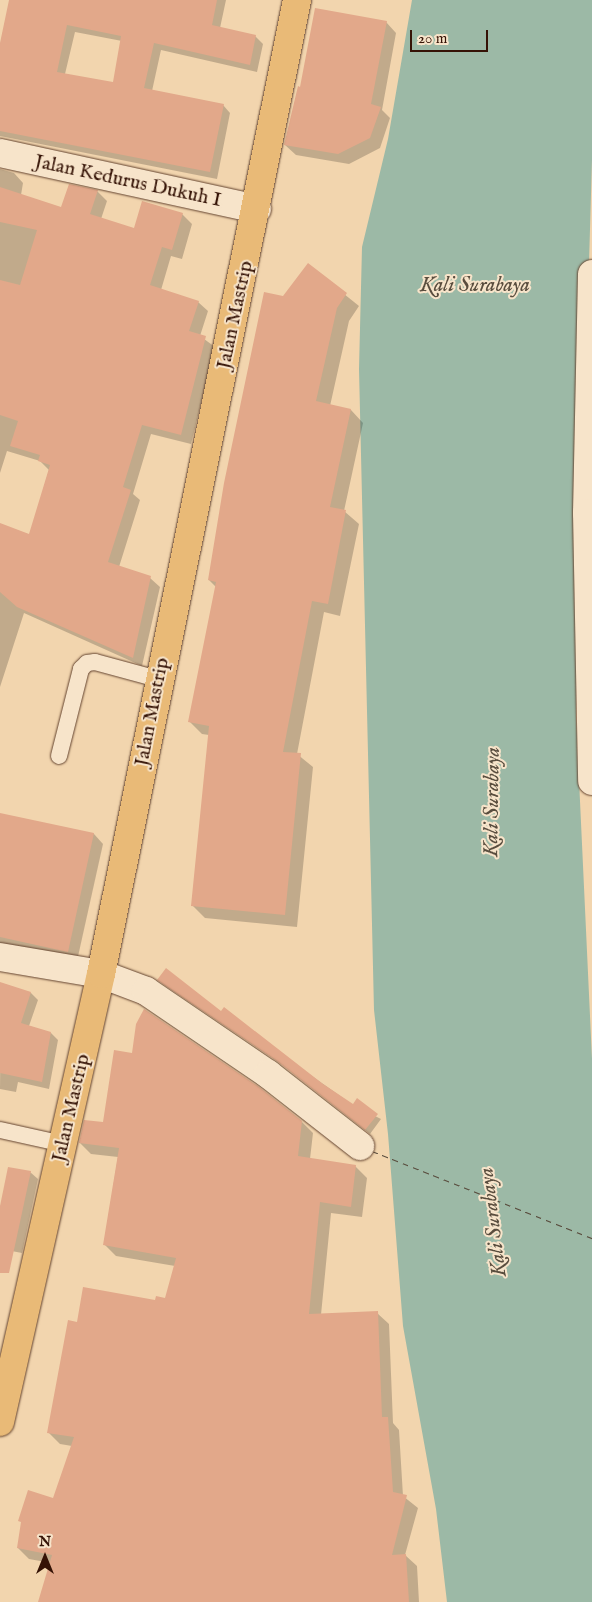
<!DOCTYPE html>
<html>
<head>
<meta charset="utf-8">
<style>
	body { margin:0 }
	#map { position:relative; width:592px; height:1602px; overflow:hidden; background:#f2d5ae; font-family:"IM FELL English",serif }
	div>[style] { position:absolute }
	.water>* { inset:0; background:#9cb9a6 }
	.shadow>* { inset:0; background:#0003 }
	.ferry>* { height:1px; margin-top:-0.5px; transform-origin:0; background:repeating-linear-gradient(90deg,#594d3e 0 6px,transparent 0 11px) }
	.building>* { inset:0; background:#e2a88a }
	.roads { filter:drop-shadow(0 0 1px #644430) drop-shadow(0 0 1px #644430) }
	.lane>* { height:16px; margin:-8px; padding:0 8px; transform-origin:8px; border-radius:8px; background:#f7e4ca }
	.street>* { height:28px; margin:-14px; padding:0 14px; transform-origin:14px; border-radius:14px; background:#f7e4ca }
	.primary>* { height:28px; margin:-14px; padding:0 14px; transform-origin:14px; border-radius:14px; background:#e9ba77 }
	span { translate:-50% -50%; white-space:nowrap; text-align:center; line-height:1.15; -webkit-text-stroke:4px #f7e4ca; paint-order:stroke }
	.street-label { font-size:20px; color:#351306 }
	.water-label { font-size:21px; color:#594d3e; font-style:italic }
	.north { position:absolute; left:20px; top:1532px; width:50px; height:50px; -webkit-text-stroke:4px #f7e4ca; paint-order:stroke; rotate:0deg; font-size:14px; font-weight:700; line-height:20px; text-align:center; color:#351306 }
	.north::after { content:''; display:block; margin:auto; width:18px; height:22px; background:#351306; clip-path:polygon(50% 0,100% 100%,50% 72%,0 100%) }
	.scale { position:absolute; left:410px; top:30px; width:78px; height:22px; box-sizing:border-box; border:2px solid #351306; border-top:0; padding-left:6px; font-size:15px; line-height:18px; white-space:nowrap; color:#351306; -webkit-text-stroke:4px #f7e4ca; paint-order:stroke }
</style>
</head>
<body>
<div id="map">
	<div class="water">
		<i style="clip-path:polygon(412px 0,592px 0,592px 160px,576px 715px,592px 1059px,592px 1602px,447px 1602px,436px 1509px,403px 1326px,388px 1134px,374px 1010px,359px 369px,362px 247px,388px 139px)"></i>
	</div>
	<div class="shadow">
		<i style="clip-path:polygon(evenodd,10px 0,226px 0,220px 28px,255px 36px,263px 44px,257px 72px,161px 50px,152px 91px,223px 105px,230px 113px,217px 179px,0 136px,0 46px,10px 0,75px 32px,122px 41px,114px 84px,65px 74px,75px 32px)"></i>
		<i style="clip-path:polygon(386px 22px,396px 33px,382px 110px,390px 118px,380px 148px,349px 164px,296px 155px,285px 145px,301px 88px)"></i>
		<i style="clip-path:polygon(0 169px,14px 173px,23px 183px,21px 195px,62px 208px,97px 191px,107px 201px,101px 219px,135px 229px,182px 214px,192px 224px,182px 259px,171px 256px,161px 290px,198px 302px,208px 311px,200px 336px,215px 347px,191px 444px,151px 434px,133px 494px,140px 500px,119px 567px,150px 578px,160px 587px,142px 666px,24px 613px,0 687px,0 525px,30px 535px,49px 470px,40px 461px,7px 451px,0 473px)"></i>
		<i style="clip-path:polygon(308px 265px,359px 306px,349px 321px,330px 406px,351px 410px,363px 423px,344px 511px,359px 524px,340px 616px,324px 612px,297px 754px,313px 767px,297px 927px,205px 918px,192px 905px,209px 735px,202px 734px,190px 722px,216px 587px,209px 580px,284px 298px)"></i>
		<i style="clip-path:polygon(0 814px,94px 834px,103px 844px,77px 961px,0 944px)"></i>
		<i style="clip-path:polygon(1px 983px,31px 993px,38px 1000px,29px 1026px,51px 1033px,58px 1040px,49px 1089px,18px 1082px,16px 1092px,0 1089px)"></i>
		<i style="clip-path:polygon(163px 984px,221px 1012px,353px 1105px,381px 1119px,370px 1134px,283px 1065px)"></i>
		<i style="clip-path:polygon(302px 1122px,313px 1133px,310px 1159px,355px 1166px,367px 1178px,362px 1217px,331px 1213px,321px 1315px,377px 1313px,389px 1324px,393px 1423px,399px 1430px,403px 1496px,418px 1508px,405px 1555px,417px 1566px,419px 1602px,40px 1602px,51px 1563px,29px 1559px,18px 1548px,54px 1499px,72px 1446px,60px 1444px,49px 1433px,78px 1323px,166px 1300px,175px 1266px,116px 1256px,104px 1244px,118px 1157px,91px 1154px,80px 1143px,104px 1123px)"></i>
		<i style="clip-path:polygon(30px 1172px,38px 1179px,22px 1253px,1px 1249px,0 1212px)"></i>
	</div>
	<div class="ferry">
		<i style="left:372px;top:1151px;width:237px;rotate:21.6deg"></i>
	</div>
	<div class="building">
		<i style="clip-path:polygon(evenodd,9px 0,217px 0,212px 25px,256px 35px,250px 65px,154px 43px,144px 88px,224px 104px,210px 172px,0 131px,0 43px,9px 0,67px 25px,121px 36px,113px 82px,57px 72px,67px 25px)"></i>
		<i style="clip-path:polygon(315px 8px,387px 21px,371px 104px,381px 107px,370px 138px,338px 154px,284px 145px,298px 86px,300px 87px)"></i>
		<i style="clip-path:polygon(69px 184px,98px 190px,90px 214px,134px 228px,142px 201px,183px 213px,172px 250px,162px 247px,150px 285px,199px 301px,189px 331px,206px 336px,181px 435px,142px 425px,123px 487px,131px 490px,108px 562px,151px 576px,133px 658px,17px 607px,0 592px,0 523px,29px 534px,50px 465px,38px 461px,40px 455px,10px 446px,18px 421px,0 415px,0 280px,20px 285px,37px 230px,0 222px,0 187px,61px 207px)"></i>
		<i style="clip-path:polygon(308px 263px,347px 293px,337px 308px,316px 401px,351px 409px,330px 507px,346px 510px,328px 604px,312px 601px,283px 752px,301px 753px,285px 915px,191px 906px,209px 726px,188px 722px,216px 582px,208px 580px,224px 483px,264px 292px,283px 296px)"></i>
		<i style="clip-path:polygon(0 813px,94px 833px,68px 952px,0 937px)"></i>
		<i style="clip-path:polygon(166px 968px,221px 1011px,224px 1007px,323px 1084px,353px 1104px,357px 1098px,378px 1114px,365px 1130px,277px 1061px,157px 980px)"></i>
		<i style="clip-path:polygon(0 982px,31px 992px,21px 1023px,51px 1032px,42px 1082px,0 1073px)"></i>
		<i style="clip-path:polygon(144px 1009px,259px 1087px,302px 1121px,298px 1156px,356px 1165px,351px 1207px,320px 1202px,309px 1314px,378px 1311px,382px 1417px,388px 1417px,393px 1492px,407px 1495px,392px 1555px,406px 1554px,409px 1602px,38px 1602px,52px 1555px,17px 1548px,21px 1522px,18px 1521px,28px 1490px,53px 1498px,74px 1437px,47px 1433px,68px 1320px,77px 1322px,83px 1287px,155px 1300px,156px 1296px,165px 1298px,176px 1258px,103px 1245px,119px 1148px,79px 1143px,84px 1120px,103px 1122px,114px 1050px,132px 1053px,136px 1024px)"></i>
		<i style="clip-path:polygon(8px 1167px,31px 1171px,9px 1273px,0 1273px,0 1206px)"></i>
	</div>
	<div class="roads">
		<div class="lane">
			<i style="left:59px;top:756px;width:90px;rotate:-75.8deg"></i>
			<i style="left:81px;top:669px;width:8px;rotate:-45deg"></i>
			<i style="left:87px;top:663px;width:8px;rotate:-7deg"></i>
			<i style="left:95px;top:662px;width:65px;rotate:15.1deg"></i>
			<i style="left:0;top:1130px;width:65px;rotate:12.5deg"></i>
		</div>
		<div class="street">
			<i style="left:0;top:153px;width:263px;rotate:12.3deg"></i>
			<i style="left:592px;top:274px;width:239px;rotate:91.2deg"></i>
			<i style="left:587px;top:513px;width:268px;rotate:88.9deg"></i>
			<i style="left:0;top:957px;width:102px;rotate:9.6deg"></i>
			<i style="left:101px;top:974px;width:48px;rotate:20.7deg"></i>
			<i style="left:146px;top:991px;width:148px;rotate:34.2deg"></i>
			<i style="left:268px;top:1074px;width:117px;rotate:38deg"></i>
		</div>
		<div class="primary">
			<i style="left:0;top:1422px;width:459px;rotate:-77.3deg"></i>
			<i style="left:101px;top:974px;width:994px;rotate:-78.62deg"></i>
		</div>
	</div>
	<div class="street-label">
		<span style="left:128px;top:181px;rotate:12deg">Jalan Kedurus Dukuh I</span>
		<span style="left:235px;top:315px;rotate:-78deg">Jalan Mastrip</span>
		<span style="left:152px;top:712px;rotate:-79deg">Jalan Mastrip</span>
		<span style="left:71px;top:1108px;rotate:-77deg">Jalan Mastrip</span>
	</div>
	<div class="water-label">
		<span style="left:475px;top:286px">Kali Surabaya</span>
		<span style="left:493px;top:802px;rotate:-89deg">Kali Surabaya</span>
		<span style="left:494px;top:1222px;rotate:-97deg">Kali Surabaya</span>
	</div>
	<div class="north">N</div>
	<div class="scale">20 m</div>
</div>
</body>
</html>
